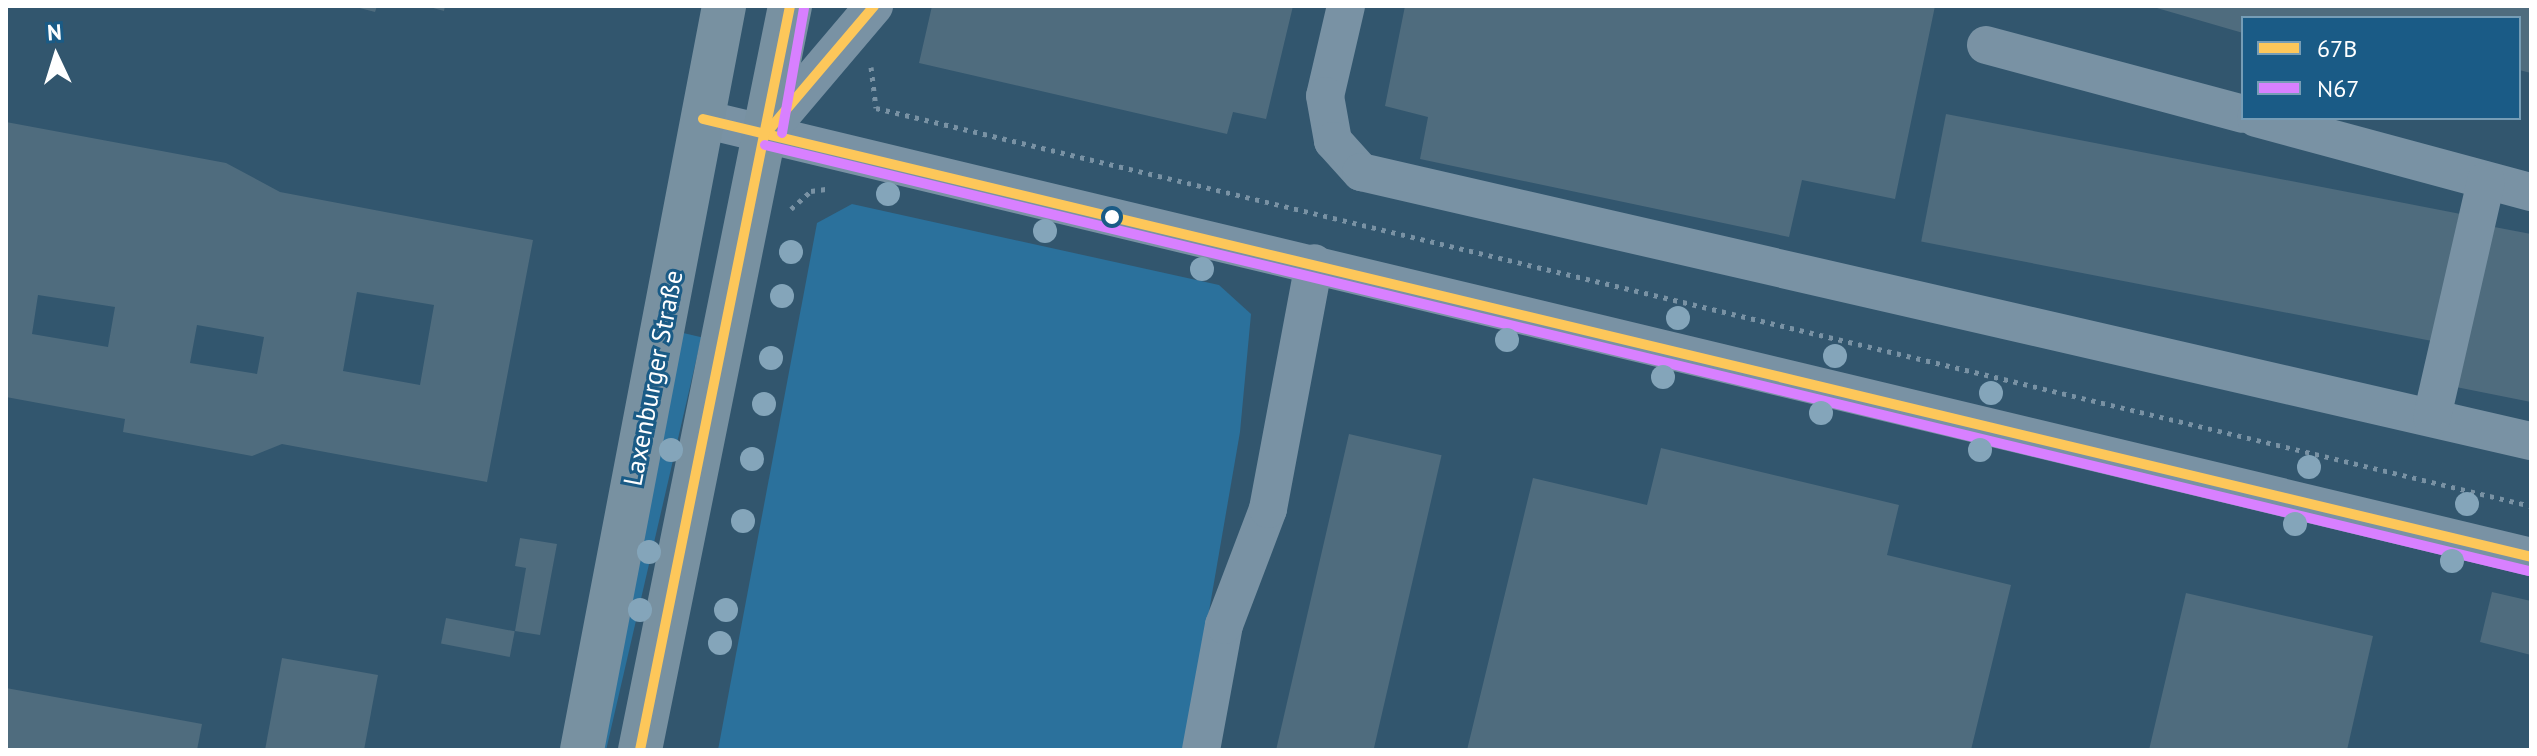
<!DOCTYPE html>
<html>
<head>
<meta charset="utf-8">
<style>
	body { margin:0 }
	#map { position:relative; width:2537px; height:756px; overflow:hidden; background:#32566e; font-family:"PT Sans",sans-serif }
	div>[style] { position:absolute }
	.green>* { inset:0; background:#2b719c; transform-origin:0 0 }
	.building>* { inset:0; background:#4f6c7e; transform-origin:0 0 }
	.path>* { height:5px; margin-top:-2.5px; transform-origin:0; background:repeating-linear-gradient(90deg,#7992a4 0 4px,transparent 0 10px) }
	.minor>* { height:38px; margin:-19px; padding:0 19px; transform-origin:19px; border-radius:19px; background:#7992a4 }
	.major>* { height:44px; margin:-22px; padding:0 22px; transform-origin:22px; border-radius:22px; background:#7891a1 }
	.bus-1>* { height:10px; margin:-5px; padding:0 5px; transform-origin:5px; border-radius:5px; background:#fdc75a }
	.bus-2>* { height:10px; margin:-5px; padding:0 5px; transform-origin:5px; border-radius:5px; background:#d880ff }
	.trees>* { width:24px; height:24px; margin:-12px; border-radius:50%; background:#84a5ba }
	.dots>* { width:22px; height:22px; translate:-50% -50%; box-sizing:border-box; border:4px solid #1a5b86; border-radius:50% }
	span { translate:-50% -50%; white-space:nowrap; text-align:center; line-height:1.15; -webkit-text-stroke:6px #1a5b86; paint-order:stroke }
	.street-label { font-size:26px; color:#fff }
	.frame { position:absolute; inset:0; border:8px solid #fff; pointer-events:none }
	.legend { position:absolute; left:2241px; top:16px; width:280px; height:104px; box-sizing:border-box; background:#1a5b86; border:2px solid #769db6; margin:0; padding:10px 14px; list-style:none; font-size:24px; color:#fff }
	.legend li { display:flex; align-items:center; gap:16px; height:40px }
	.legend b { width:40px; border:2px solid #769db6 }
	.north { position:absolute; left:16px; top:16px; width:80px; height:80px; -webkit-text-stroke:6px #1a5b86; paint-order:stroke; rotate:356deg; font-size:22px; font-weight:700; line-height:32px; text-align:center; color:#fff }
	.north::after { content:''; display:block; margin:auto; width:28px; height:36px; background:#fff; clip-path:polygon(50% 0,100% 100%,50% 72%,0 100%) }
</style>
</head>
<body>
<div id="map">
	<div class="green">
		<i style="clip-path:polygon(852px 204px,1219px 285px,1251px 314px,1240px 432px,1185px 750px,718px 750px,817px 223px)"></i>
		<i style="left:679px;top:332px;width:23px;height:425px;rotate:13deg"></i>
	</div>
	<div class="building">
		<i style="clip-path:polygon(352px 6px,377px 6px,375px 12px)"></i>
		<i style="clip-path:polygon(426px 6px,445px 6px,444px 11px)"></i>
		<i style="clip-path:polygon(932px 6px,1293px 6px,1266px 119px,1233px 112px,1227px 134px,919px 63px)"></i>
		<i style="clip-path:polygon(1405px 6px,1935px 6px,1895px 199px,1802px 180px,1789px 237px,1420px 159px,1428px 117px,1385px 106px)"></i>
		<i style="clip-path:polygon(2150px 6px,2531px 6px,2531px 73px,2519px 70px,2519px 18px,2243px 18px,2243px 33px)"></i>
		<i style="left:1946px;top:114px;width:523px;height:130px;rotate:11deg"></i>
		<i style="clip-path:polygon(evenodd,6px 122px,226px 163px,280px 192px,533px 240px,487px 482px,282px 444px,252px 456px,123px 432px,125px 419px,6px 397px,6px 122px,357px 292px,434px 305px,420px 385px,343px 371px,357px 292px,6px 122px,38px 295px,115px 307px,108px 347px,32px 334px,38px 295px,6px 122px,197px 325px,264px 337px,257px 374px,190px 363px,197px 325px)"></i>
		<i style="clip-path:polygon(2489px 226px,2531px 234px,2531px 402px,2456px 387px)"></i>
		<i style="left:1349px;top:434px;width:95px;height:323px;rotate:13deg"></i>
		<i style="clip-path:polygon(1661px 448px,1899px 505px,1887px 555px,2011px 585px,1971px 750px,1467px 750px,1533px 478px,1647px 505px)"></i>
		<i style="clip-path:polygon(520px 538px,557px 544px,540px 635px,515px 631px,526px 568px,515px 566px)"></i>
		<i style="clip-path:polygon(2492px 592px,2531px 601px,2531px 655px,2480px 642px)"></i>
		<i style="clip-path:polygon(2186px 593px,2373px 636px,2347px 750px,2149px 750px)"></i>
		<i style="left:446px;top:618px;width:70px;height:26px;rotate:11deg"></i>
		<i style="clip-path:polygon(282px 658px,378px 675px,364px 750px,265px 750px)"></i>
		<i style="clip-path:polygon(6px 688px,202px 724px,197px 750px,6px 750px)"></i>
	</div>
	<div class="path">
		<i style="left:871px;top:67px;width:41px;rotate:83deg"></i>
		<i style="left:876px;top:108px;width:1702px;rotate:13.52deg"></i>
		<i style="left:791px;top:209px;width:27px;rotate:-42deg"></i>
		<i style="left:811px;top:191px;width:15px;rotate:-8deg"></i>
	</div>
	<div class="minor">
		<i style="left:1346px;top:6px;width:92px;rotate:103.1deg"></i>
		<i style="left:1325px;top:96px;width:46px;rotate:79.9deg"></i>
		<i style="left:1333px;top:141px;width:42px;rotate:47.9deg"></i>
		<i style="left:1361px;top:172px;width:1201px;rotate:12.95deg"></i>
		<i style="left:1986px;top:45px;width:266px;rotate:15deg"></i>
		<i style="left:2256px;top:118px;width:285px;rotate:15.1deg"></i>
		<i style="left:703px;top:119px;width:1880px;rotate:13.47deg"></i>
		<i style="left:768px;top:131px;width:164px;rotate:-49.7deg"></i>
		<i style="left:2432px;top:417px;width:242px;rotate:-77.1deg"></i>
		<i style="left:1201px;top:750px;width:127px;rotate:-79.6deg"></i>
		<i style="left:1224px;top:625px;width:124px;rotate:-69.2deg"></i>
		<i style="left:1268px;top:509px;width:250px;rotate:-79.4deg"></i>
	</div>
	<div class="major">
		<i style="left:582px;top:750px;width:757px;rotate:-79.19deg"></i>
		<i style="left:640px;top:750px;width:759px;rotate:-78.6deg"></i>
	</div>
	<div class="bus-1">
		<i style="left:703px;top:119px;width:1880px;rotate:13.47deg"></i>
		<i style="left:768px;top:131px;width:164px;rotate:-49.7deg"></i>
		<i style="left:640px;top:750px;width:759px;rotate:-78.6deg"></i>
	</div>
	<div class="bus-2">
		<i style="left:782px;top:133px;width:127px;rotate:-80deg"></i>
		<i style="left:765px;top:145px;width:1814px;rotate:13.58deg"></i>
	</div>
	<div class="trees">
		<i style="left:888px;top:194px"></i>
		<i style="left:1045px;top:231px"></i>
		<i style="left:791px;top:252px"></i>
		<i style="left:1202px;top:269px"></i>
		<i style="left:782px;top:296px"></i>
		<i style="left:1678px;top:318px"></i>
		<i style="left:1507px;top:340px"></i>
		<i style="left:1835px;top:356px"></i>
		<i style="left:771px;top:358px"></i>
		<i style="left:1663px;top:377px"></i>
		<i style="left:1991px;top:393px"></i>
		<i style="left:764px;top:404px"></i>
		<i style="left:1821px;top:413px"></i>
		<i style="left:671px;top:450px"></i>
		<i style="left:1980px;top:450px"></i>
		<i style="left:752px;top:459px"></i>
		<i style="left:2309px;top:467px"></i>
		<i style="left:2467px;top:504px"></i>
		<i style="left:743px;top:521px"></i>
		<i style="left:2295px;top:524px"></i>
		<i style="left:649px;top:552px"></i>
		<i style="left:2452px;top:561px"></i>
		<i style="left:640px;top:610px"></i>
		<i style="left:726px;top:610px"></i>
		<i style="left:720px;top:643px"></i>
	</div>
	<div class="dots">
		<i style="left:1112px;top:217px;background:#fff"></i>
	</div>
	<div class="street-label">
		<span style="left:653px;top:378px;rotate:-79deg">Laxenburger Straße</span>
	</div>
	<div class="frame"></div>
	<ul class="legend">
	<li><b style="height:10px;background:#fdc75a"></b>67B</li>
	<li><b style="height:10px;background:#d880ff"></b>N67</li>
	</ul>
	<div class="north">N</div>
</div>
</body>
</html>
